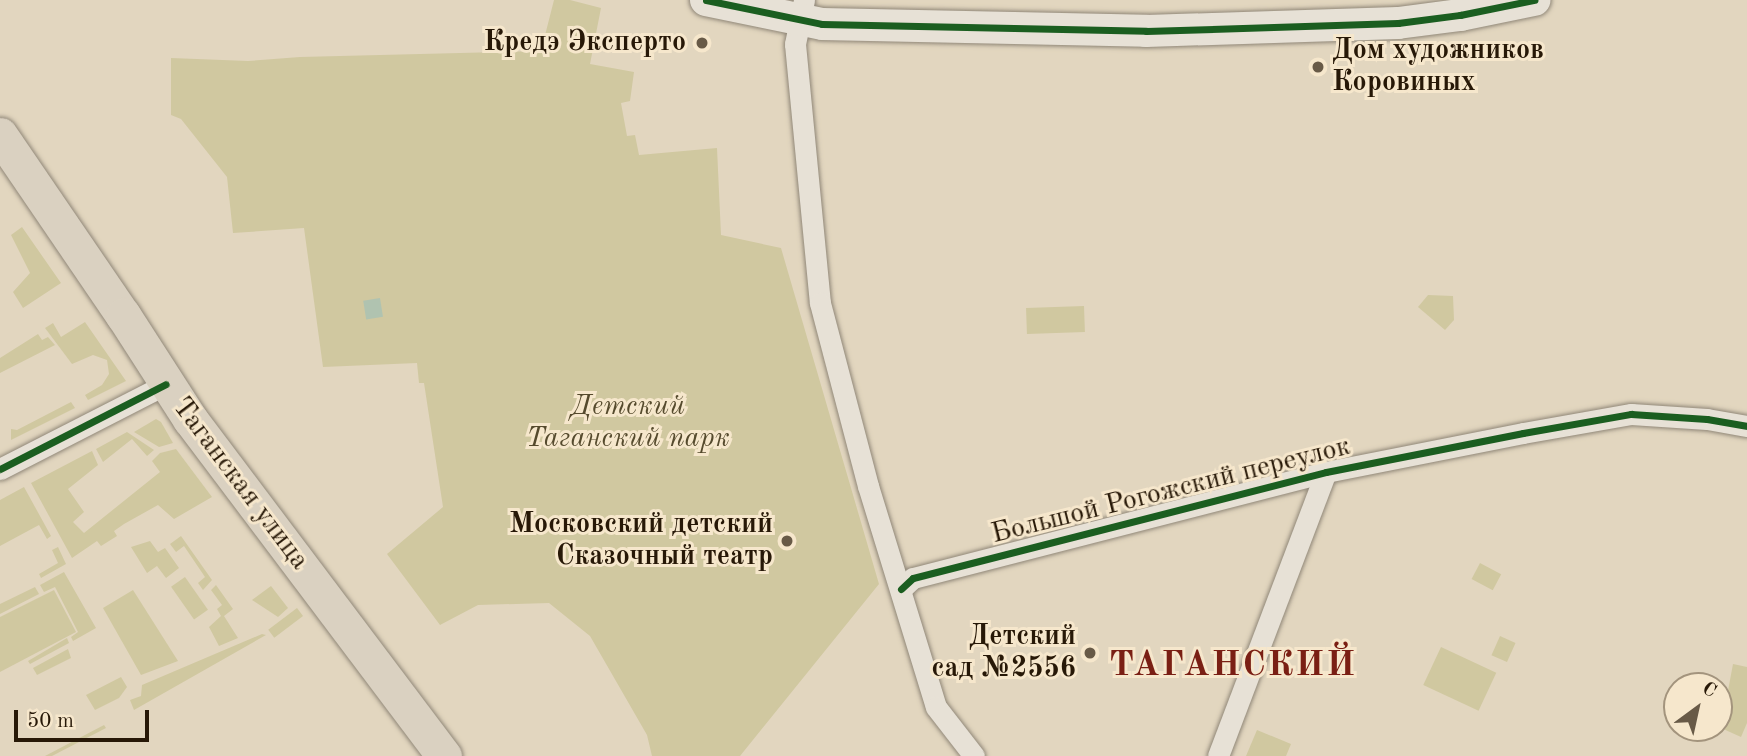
<!DOCTYPE html>
<html>
<head>
<meta charset="utf-8">
<style>
	body { margin:0 }
	#map { position:relative; width:1747px; height:756px; overflow:hidden; background:#e2d6bf; font-family:"Old Standard TT",serif }
	div>[style] { position:absolute }
	.green>* { inset:0; background:#d0c8a0; transform-origin:0 0 }
	.water>* { inset:0; background:#b0c3b0; transform-origin:0 0 }
	.roads { filter:drop-shadow(0 0 2px #908778) drop-shadow(0 0 2px #908778) }
	.street>* { height:21px; margin:-10.5px; padding:0 10.5px; transform-origin:10.5px; border-radius:10.5px; background:#e7e1d6 }
	.secondary>* { height:32px; margin:-16px; padding:0 16px; transform-origin:16px; border-radius:16px; background:#e7e1d6 }
	.primary>* { height:35px; margin:-17.5px; padding:0 17.5px; transform-origin:17.5px; border-radius:17.5px; background:#dad1c1 }
	.cycleway>* { height:7px; margin:-3.5px; padding:0 3.5px; transform-origin:3.5px; border-radius:3.5px; background:#1b5e20 }
	.dots>* { width:19px; height:19px; translate:-50% -50%; box-sizing:border-box; border:4px solid #f6e7cc; border-radius:50% }
	span { translate:-50% -50%; white-space:nowrap; text-align:center; line-height:1.15; -webkit-text-stroke:6px #f6e7cc; paint-order:stroke }
	.poi-label { font-size:28px; color:#271807; font-weight:700 }
	.right { translate:-100% -50%; text-align:right }
	.left { translate:0 -50%; text-align:left }
	.park-label { font-size:28px; color:#554a2d; font-style:italic }
	.street-label { font-size:28px; color:#271807 }
	.district-label { font-size:35px; color:#7a1f14; font-weight:700; letter-spacing:2px }
	.north { position:absolute; left:1663px; top:672px; width:70px; height:70px; box-sizing:border-box; background:#f6e7cc; border:2px solid #a3947d; border-radius:50%; rotate:33deg; font-size:19px; font-weight:700; line-height:28px; text-align:center; color:#271807 }
	.north::after { content:''; display:block; margin:auto; width:24px; height:32px; background:#685a47; clip-path:polygon(50% 0,100% 100%,50% 72%,0 100%) }
	.scale { position:absolute; left:14px; top:710px; width:135px; height:32px; box-sizing:border-box; border:4px solid #271807; border-top:0; padding-left:9px; font-size:21px; line-height:24px; white-space:nowrap; color:#271807; -webkit-text-stroke:5px #f6e7cc; paint-order:stroke }
</style>
</head>
<body>
<div id="map">
	<div class="green">
		<i style="clip-path:polygon(554px 0,570px 0,601px 8px,590px 64px,634px 72px,630px 101px,621px 103px,627px 136px,635px 135px,639px 155px,717px 148px,721px 235px,781px 248px,879px 584px,740px 756px,652px 756px,647px 735px,590px 636px,549px 603px,478px 605px,440px 625px,387px 554px,443px 507px,424px 383px,419px 383px,417px 363px,323px 367px,304px 228px,233px 233px,227px 177px,181px 119px,171px 115px,171px 58px,248px 61px,300px 57px,541px 51px)"></i>
		<i style="clip-path:polygon(22px 227px,61px 283px,23px 308px,13px 292px,30px 273px,11px 235px)"></i>
		<i style="clip-path:polygon(1428px 295px,1453px 296px,1454px 320px,1445px 330px,1418px 307px)"></i>
		<i style="left:1084px;top:306px;width:26px;height:58px;rotate:88deg"></i>
		<i style="clip-path:polygon(85px 322px,126px 381px,88px 400px,85px 395px,102px 385px,109px 374px,107px 360px,93px 355px,72px 364px,45px 328px,53px 323px,61px 337px)"></i>
		<i style="clip-path:polygon(38px 334px,42px 340px,48px 337px,55px 345px,0 373px,0 358px)"></i>
		<i style="clip-path:polygon(71px 402px,75px 408px,11px 440px,11px 429px,17px 430px)"></i>
		<i style="clip-path:polygon(156px 419px,161px 422px,173px 443px,159px 447px,134px 432px)"></i>
		<i style="clip-path:polygon(127px 432px,154px 450px,147px 456px,132px 439px,103px 462px,96px 449px)"></i>
		<i style="clip-path:polygon(176px 449px,212px 497px,174px 519px,158px 505px,124px 524px,114px 531px,117px 536px,101px 546px,97px 541px,72px 558px,31px 483px,92px 451px,98px 465px,68px 489px,84px 512px,73px 522px,84px 533px,160px 472px,152px 461px,160px 453px)"></i>
		<i style="clip-path:polygon(24px 487px,51px 536px,47px 539px,39px 525px,0 546px,0 500px)"></i>
		<i style="clip-path:polygon(181px 536px,212px 580px,203px 590px,198px 583px,205px 577px,184px 546px,176px 552px,170px 544px)"></i>
		<i style="clip-path:polygon(150px 541px,158px 552px,165px 548px,179px 568px,166px 578px,157px 566px,147px 573px,131px 547px)"></i>
		<i style="clip-path:polygon(58px 547px,66px 564px,41px 578px,39px 574px,58px 563px,52px 550px)"></i>
		<i style="left:1480px;top:563px;width:24px;height:18px;rotate:28deg"></i>
		<i style="clip-path:polygon(64px 572px,96px 628px,73px 641px,71px 637px,78px 632px,55px 587px,44px 592px,40px 585px)"></i>
		<i style="left:185px;top:577px;width:40px;height:17px;rotate:55deg"></i>
		<i style="clip-path:polygon(216px 585px,233px 609px,224px 616px,238px 638px,219px 646px,209px 627px,221px 616px,217px 609px,222px 605px,211px 590px)"></i>
		<i style="clip-path:polygon(271px 586px,288px 608px,278px 617px,252px 600px)"></i>
		<i style="clip-path:polygon(35px 587px,39px 594px,0 614px,0 604px)"></i>
		<i style="clip-path:polygon(54px 590px,76px 632px,0 672px,0 617px)"></i>
		<i style="clip-path:polygon(133px 590px,178px 661px,141px 675px,103px 608px)"></i>
		<i style="left:297px;top:608px;width:10px;height:36px;rotate:53deg"></i>
		<i style="clip-path:polygon(262px 634px,266px 635px,134px 710px,130px 700px,141px 696px,142px 685px)"></i>
		<i style="left:1500px;top:636px;width:17px;height:21px;rotate:24deg"></i>
		<i style="clip-path:polygon(67px 638px,69px 643px,30px 664px,28px 661px)"></i>
		<i style="left:1441px;top:647px;width:61px;height:42px;rotate:25deg"></i>
		<i style="clip-path:polygon(68px 649px,71px 658px,37px 675px,33px 668px)"></i>
		<i style="clip-path:polygon(1733px 664px,1747px 667px,1747px 723px,1741px 737px,1721px 728px)"></i>
		<i style="clip-path:polygon(121px 677px,127px 687px,119px 698px,95px 710px,86px 695px)"></i>
		<i style="clip-path:polygon(104px 725px,106px 728px,52px 756px,45px 756px)"></i>
		<i style="clip-path:polygon(1257px 730px,1291px 744px,1286px 756px,1246px 756px)"></i>
	</div>
	<div class="water">
		<i style="left:380px;top:298px;width:19px;height:17px;rotate:81deg"></i>
	</div>
	<div class="roads">
		<div class="street">
			<i style="left:804px;top:0;width:45px;rotate:101.6deg"></i>
			<i style="left:795px;top:44px;width:260px;rotate:84.5deg"></i>
			<i style="left:820px;top:303px;width:189px;rotate:75.3deg"></i>
			<i style="left:868px;top:486px;width:231px;rotate:72.9deg"></i>
			<i style="left:936px;top:707px;width:62px;rotate:52.2deg"></i>
			<i style="left:0;top:469px;width:186px;rotate:-27.1deg"></i>
			<i style="left:901px;top:589px;width:16px;rotate:-43deg"></i>
			<i style="left:913px;top:578px;width:426px;rotate:-14.4deg"></i>
			<i style="left:1326px;top:472px;width:201px;rotate:-11.2deg"></i>
			<i style="left:1523px;top:433px;width:110px;rotate:-10deg"></i>
			<i style="left:1631px;top:414px;width:76px;rotate:3.8deg"></i>
			<i style="left:1707px;top:419px;width:41px;rotate:9.9deg"></i>
			<i style="left:1218px;top:756px;width:304px;rotate:-69.2deg"></i>
		</div>
		<div class="secondary">
			<i style="left:706px;top:0;width:118px;rotate:11.7deg"></i>
			<i style="left:822px;top:24px;width:324px;rotate:1.2deg"></i>
			<i style="left:1146px;top:31px;width:252px;rotate:-1.8deg"></i>
			<i style="left:1398px;top:23px;width:63px;rotate:-7.4deg"></i>
			<i style="left:1460px;top:15px;width:76px;rotate:-11.5deg"></i>
		</div>
		<div class="primary">
			<i style="left:0;top:135px;width:218px;rotate:55.7deg"></i>
			<i style="left:123px;top:315px;width:124px;rotate:57.2deg"></i>
			<i style="left:190px;top:419px;width:422px;rotate:53deg"></i>
		</div>
	</div>
	<div class="cycleway">
		<i style="left:706px;top:0;width:118px;rotate:11.7deg"></i>
		<i style="left:822px;top:24px;width:324px;rotate:1.2deg"></i>
		<i style="left:1146px;top:31px;width:252px;rotate:-1.8deg"></i>
		<i style="left:1398px;top:23px;width:63px;rotate:-7.4deg"></i>
		<i style="left:1460px;top:15px;width:76px;rotate:-11.5deg"></i>
		<i style="left:0;top:469px;width:186px;rotate:-27.1deg"></i>
		<i style="left:901px;top:589px;width:16px;rotate:-43deg"></i>
		<i style="left:913px;top:578px;width:426px;rotate:-14.4deg"></i>
		<i style="left:1326px;top:472px;width:201px;rotate:-11.2deg"></i>
		<i style="left:1523px;top:433px;width:110px;rotate:-10deg"></i>
		<i style="left:1631px;top:414px;width:76px;rotate:3.8deg"></i>
		<i style="left:1707px;top:419px;width:41px;rotate:9.9deg"></i>
	</div>
	<div class="dots">
		<i style="left:702px;top:43px;background:#685a47"></i>
		<i style="left:1318px;top:67px;background:#685a47"></i>
		<i style="left:787px;top:541px;background:#685a47"></i>
		<i style="left:1090px;top:653px;background:#685a47"></i>
	</div>
	<div class="poi-label">
		<span class="right" style="left:686px;top:43px">Кредэ Эксперто</span>
		<span class="left" style="left:1332px;top:67px">Дом художников<br>Коровиных</span>
		<span class="right" style="left:773px;top:541px">Московский детский<br>Сказочный театр</span>
		<span class="right" style="left:1076px;top:653px">Детский<br>сад №2556</span>
	</div>
	<div class="park-label">
		<span style="left:628px;top:423px">Детский<br>Таганский парк</span>
	</div>
	<div class="street-label">
		<span style="left:240px;top:484px;rotate:53deg">Таганская улица</span>
		<span style="left:1171px;top:491px;rotate:-14deg">Большой Рогожский переулок</span>
	</div>
	<div class="district-label">
		<span style="left:1233px;top:666px">ТАГАНСКИЙ</span>
	</div>
	<div class="north">С</div>
	<div class="scale">50 m</div>
</div>
</body>
</html>
